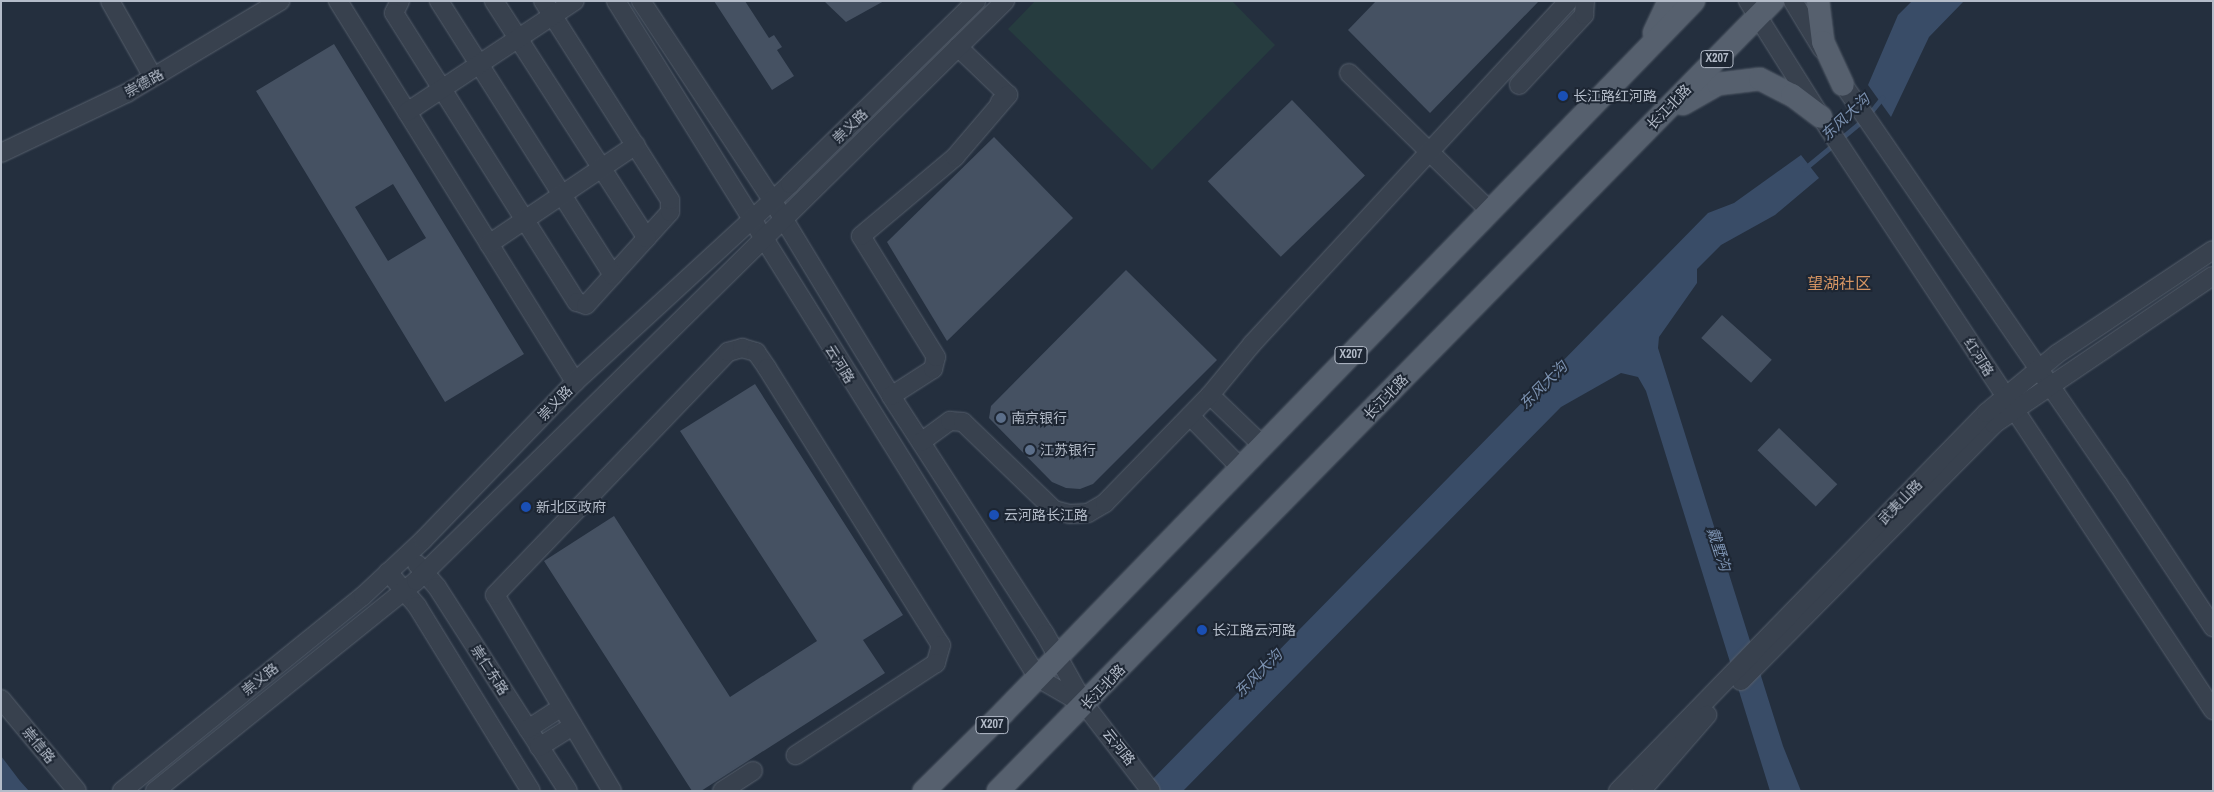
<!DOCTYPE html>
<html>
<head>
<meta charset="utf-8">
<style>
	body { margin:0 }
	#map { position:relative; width:2214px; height:792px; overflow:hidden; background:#242f3e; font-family:"Archivo Narrow","Noto Sans SC",sans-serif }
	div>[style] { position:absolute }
	.green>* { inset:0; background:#263c3f }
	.water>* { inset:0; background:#394c67 }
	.stream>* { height:5px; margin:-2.5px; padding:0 2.5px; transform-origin:2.5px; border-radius:2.5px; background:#394c67 }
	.building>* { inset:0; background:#455162; transform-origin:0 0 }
	.roads { filter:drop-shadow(0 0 1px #565f6c) drop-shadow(0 0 1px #565f6c) }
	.minor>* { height:18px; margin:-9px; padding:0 9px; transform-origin:9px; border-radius:9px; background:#38414e }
	.major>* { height:22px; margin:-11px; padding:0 11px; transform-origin:11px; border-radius:11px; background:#56606e }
	.dots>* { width:14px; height:14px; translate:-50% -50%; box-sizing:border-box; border:2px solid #1d2633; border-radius:50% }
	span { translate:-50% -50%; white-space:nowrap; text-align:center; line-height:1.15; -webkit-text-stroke:4px #1d2633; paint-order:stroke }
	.shield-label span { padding:1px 4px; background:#1d2633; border:1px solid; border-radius:4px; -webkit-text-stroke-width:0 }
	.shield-label { font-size:12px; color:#b4bcc9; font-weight:700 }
	.street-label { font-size:14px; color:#b4bcc9 }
	.poi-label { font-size:14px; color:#b4bcc9 }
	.left { translate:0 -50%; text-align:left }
	.water-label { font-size:15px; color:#7c92b1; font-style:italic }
	.quarter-label { font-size:16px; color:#d59563 }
	.frame { position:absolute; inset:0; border:2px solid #b4bcc9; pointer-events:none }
</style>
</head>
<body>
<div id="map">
	<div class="green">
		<i style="clip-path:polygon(1035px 1px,1232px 1px,1275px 45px,1152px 170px,1008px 29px)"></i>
	</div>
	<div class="water">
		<i style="clip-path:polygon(1912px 1px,1964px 1px,1929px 37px,1891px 117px,1868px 85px,1898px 15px)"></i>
		<i style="clip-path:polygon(1801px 155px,1819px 178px,1775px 215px,1721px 245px,1697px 269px,1697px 283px,1659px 337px,1658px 348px,1783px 746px,1801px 791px,1770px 791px,1646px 391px,1638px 377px,1621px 373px,1561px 407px,1183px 791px,1141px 791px,1708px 213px,1734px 203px)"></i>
		<i style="clip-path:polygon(1px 756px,20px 781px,29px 791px,1px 791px)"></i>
	</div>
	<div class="stream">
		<i style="left:1869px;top:114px;width:21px;rotate:-51deg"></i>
		<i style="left:1804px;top:169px;width:77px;rotate:-39.7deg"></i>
	</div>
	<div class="building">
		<i style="clip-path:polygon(714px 1px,745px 1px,769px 38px,774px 35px,782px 47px,777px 50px,794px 76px,772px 90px)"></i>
		<i style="clip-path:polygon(824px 1px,884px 1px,846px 22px)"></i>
		<i style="clip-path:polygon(1376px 1px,1539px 1px,1430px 113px,1348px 30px)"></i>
		<i style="clip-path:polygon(evenodd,334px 44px,524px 354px,445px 402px,256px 91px,334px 44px,393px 184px,426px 238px,388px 261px,355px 207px,393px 184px)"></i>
		<i style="left:1292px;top:100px;width:105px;height:117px;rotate:46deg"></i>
		<i style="clip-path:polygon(994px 137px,1073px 218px,947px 341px,887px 242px)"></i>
		<i style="clip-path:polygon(1126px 270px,1217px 360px,1093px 484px,1080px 489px,1066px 488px,1052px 482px,989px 418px,991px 406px)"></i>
		<i style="left:1722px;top:315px;width:67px;height:31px;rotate:42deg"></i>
		<i style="clip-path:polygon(755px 384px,903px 615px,863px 640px,885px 673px,701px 791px,692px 791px,544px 561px,614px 516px,730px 697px,817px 641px,680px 431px)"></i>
		<i style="left:1779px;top:428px;width:81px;height:31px;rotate:44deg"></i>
	</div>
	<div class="roads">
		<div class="minor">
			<i style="left:110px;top:1px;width:87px;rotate:60.5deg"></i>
			<i style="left:338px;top:1px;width:449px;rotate:58.1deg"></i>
			<i style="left:400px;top:1px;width:13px;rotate:117deg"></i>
			<i style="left:394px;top:13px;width:342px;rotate:57.7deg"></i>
			<i style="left:577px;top:302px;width:9px;rotate:18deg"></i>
			<i style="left:586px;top:305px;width:125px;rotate:-47.9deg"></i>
			<i style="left:670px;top:212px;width:12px;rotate:-90deg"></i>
			<i style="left:670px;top:200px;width:236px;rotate:-122.5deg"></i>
			<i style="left:439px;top:1px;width:325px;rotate:57.6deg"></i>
			<i style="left:494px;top:1px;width:282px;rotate:57.2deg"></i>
			<i style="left:616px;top:1px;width:798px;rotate:58.06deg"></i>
			<i style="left:1038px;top:678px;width:54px;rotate:29.9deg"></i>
			<i style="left:641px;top:1px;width:238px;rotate:56.6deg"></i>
			<i style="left:772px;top:200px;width:229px;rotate:58.7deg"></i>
			<i style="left:891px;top:396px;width:283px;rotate:57.1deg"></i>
			<i style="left:1045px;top:634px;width:81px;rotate:60.6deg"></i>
			<i style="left:1085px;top:705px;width:108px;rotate:52.5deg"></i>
			<i style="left:1748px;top:1px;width:137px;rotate:57.8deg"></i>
			<i style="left:1821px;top:117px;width:711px;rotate:56.53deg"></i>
			<i style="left:1793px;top:1px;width:56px;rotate:58.9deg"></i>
			<i style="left:958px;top:47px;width:69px;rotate:43.8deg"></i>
			<i style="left:1008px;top:95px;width:11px;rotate:139deg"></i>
			<i style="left:1349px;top:73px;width:197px;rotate:44.4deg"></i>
			<i style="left:1836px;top:74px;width:498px;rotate:55.5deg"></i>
			<i style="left:2118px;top:484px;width:172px;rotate:56.4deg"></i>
			<i style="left:1519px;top:85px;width:96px;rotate:-47.1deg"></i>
			<i style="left:1584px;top:15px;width:14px;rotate:-86deg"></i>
			<i style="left:407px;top:112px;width:201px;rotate:-33.5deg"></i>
			<i style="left:1px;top:153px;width:140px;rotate:-25.5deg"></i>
			<i style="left:127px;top:93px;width:179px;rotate:-31deg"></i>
			<i style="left:489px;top:244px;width:177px;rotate:-34deg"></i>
			<i style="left:1210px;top:395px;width:74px;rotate:43.9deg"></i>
			<i style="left:891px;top:396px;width:50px;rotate:-32.7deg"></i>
			<i style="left:933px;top:369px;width:12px;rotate:-76deg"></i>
			<i style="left:936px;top:357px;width:142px;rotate:-121.8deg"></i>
			<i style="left:861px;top:236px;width:123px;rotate:-40deg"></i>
			<i style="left:955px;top:157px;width:82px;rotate:-49.5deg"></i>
			<i style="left:1190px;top:416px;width:73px;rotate:45.6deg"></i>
			<i style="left:921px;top:442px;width:36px;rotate:-36deg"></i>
			<i style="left:950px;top:421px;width:13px;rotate:4deg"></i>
			<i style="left:963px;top:422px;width:127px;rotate:44deg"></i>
			<i style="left:1054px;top:510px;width:16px;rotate:14deg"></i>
			<i style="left:1070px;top:514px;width:18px;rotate:-3deg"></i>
			<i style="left:1088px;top:513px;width:20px;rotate:-30deg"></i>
			<i style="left:1105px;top:503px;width:151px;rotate:-45.8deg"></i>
			<i style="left:1210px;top:395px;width:66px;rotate:-50.5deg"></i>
			<i style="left:1252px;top:344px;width:467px;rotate:-47.3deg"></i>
			<i style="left:417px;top:564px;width:30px;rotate:49deg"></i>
			<i style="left:437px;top:587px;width:242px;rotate:57.3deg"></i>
			<i style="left:388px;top:572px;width:45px;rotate:49.5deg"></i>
			<i style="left:417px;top:606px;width:217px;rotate:58.4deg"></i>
			<i style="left:1741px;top:681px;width:361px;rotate:-45.4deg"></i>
			<i style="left:1994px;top:424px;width:264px;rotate:-34.1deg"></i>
			<i style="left:1px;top:699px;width:119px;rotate:50.4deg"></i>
			<i style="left:528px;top:729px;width:40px;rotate:-32.9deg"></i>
			<i style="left:539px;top:747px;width:40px;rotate:-32deg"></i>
			<i style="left:122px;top:791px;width:310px;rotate:-39deg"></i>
			<i style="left:363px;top:596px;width:82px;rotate:-43deg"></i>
			<i style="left:423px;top:540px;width:219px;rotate:-46.1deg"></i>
			<i style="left:575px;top:382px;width:292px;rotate:-42.6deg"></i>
			<i style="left:790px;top:184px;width:261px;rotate:-44.5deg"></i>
			<i style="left:155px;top:791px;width:335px;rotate:-38.8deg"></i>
			<i style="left:416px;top:581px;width:827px;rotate:-44.56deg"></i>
			<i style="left:612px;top:791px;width:228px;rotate:-120.8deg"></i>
			<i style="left:495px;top:595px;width:337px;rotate:-46.2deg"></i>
			<i style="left:728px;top:352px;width:15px;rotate:-16deg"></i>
			<i style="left:742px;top:348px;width:15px;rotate:16deg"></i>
			<i style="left:756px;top:352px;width:19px;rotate:55deg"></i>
			<i style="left:767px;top:368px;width:327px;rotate:57.9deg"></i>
			<i style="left:941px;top:645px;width:19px;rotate:106deg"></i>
			<i style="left:936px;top:663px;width:168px;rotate:146.7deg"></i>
			<i style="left:722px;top:791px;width:37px;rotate:-33deg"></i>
			<i style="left:1618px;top:791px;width:528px;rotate:-45.77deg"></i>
			<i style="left:1986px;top:413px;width:92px;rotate:-39.7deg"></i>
			<i style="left:2057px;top:354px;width:187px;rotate:-33.7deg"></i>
			<i style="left:1641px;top:791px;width:101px;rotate:-49deg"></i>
		</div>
		<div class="major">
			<i style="left:1818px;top:1px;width:41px;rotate:83deg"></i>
			<i style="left:1823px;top:42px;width:47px;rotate:65.1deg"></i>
			<i style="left:1654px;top:33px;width:35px;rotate:-65deg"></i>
			<i style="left:1683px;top:104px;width:40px;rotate:-29.7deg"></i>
			<i style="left:1718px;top:84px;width:42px;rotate:-6.8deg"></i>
			<i style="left:1760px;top:79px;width:36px;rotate:27deg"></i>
			<i style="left:1792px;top:95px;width:36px;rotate:37deg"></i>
			<i style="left:924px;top:791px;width:111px;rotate:-44.6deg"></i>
			<i style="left:1003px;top:713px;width:992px;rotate:-45.86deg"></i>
			<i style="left:998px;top:791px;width:1107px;rotate:-45.55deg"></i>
		</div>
	</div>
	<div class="dots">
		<i style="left:1563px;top:96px;background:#1a4fb4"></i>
		<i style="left:1001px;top:418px;background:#5c6f8a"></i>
		<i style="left:1030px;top:450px;background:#5c6f8a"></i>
		<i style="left:526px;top:507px;background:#1a4fb4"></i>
		<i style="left:994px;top:515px;background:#1a4fb4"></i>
		<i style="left:1202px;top:630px;background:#1a4fb4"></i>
	</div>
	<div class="shield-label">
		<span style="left:1717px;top:59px">X207</span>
		<span style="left:1351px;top:355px">X207</span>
		<span style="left:992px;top:725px">X207</span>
	</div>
	<div class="street-label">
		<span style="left:144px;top:83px;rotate:-29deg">崇德路</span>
		<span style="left:1669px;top:107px;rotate:-46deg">长江北路</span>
		<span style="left:850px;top:126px;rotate:-44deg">崇义路</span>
		<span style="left:1979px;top:357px;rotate:57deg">红河路</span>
		<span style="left:840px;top:364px;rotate:58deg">云河路</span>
		<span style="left:1386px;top:397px;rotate:-46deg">长江北路</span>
		<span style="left:555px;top:403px;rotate:-46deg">崇义路</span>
		<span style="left:1900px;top:502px;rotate:-46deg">武夷山路</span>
		<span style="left:490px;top:670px;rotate:57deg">崇仁东路</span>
		<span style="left:260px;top:679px;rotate:-39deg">崇义路</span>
		<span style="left:1103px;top:687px;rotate:-46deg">长江北路</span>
		<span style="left:39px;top:745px;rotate:50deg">崇信路</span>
		<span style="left:1119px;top:747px;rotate:51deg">云河路</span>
	</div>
	<div class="poi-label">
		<span class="left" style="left:1573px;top:96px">长江路红河路</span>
		<span class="left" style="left:1011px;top:418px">南京银行</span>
		<span class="left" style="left:1040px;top:450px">江苏银行</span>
		<span class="left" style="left:536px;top:507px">新北区政府</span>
		<span class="left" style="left:1004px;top:515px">云河路长江路</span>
		<span class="left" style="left:1212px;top:630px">长江路云河路</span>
	</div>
	<div class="water-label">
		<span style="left:1845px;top:117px;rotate:-43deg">东风大沟</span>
		<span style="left:1543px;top:385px;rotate:-45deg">东风大沟</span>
		<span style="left:1719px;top:549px;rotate:72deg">戴墅沟</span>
		<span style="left:1258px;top:673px;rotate:-45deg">东风大沟</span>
	</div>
	<div class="quarter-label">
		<span style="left:1839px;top:283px">望湖社区</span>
	</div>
	<div class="frame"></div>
</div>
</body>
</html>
